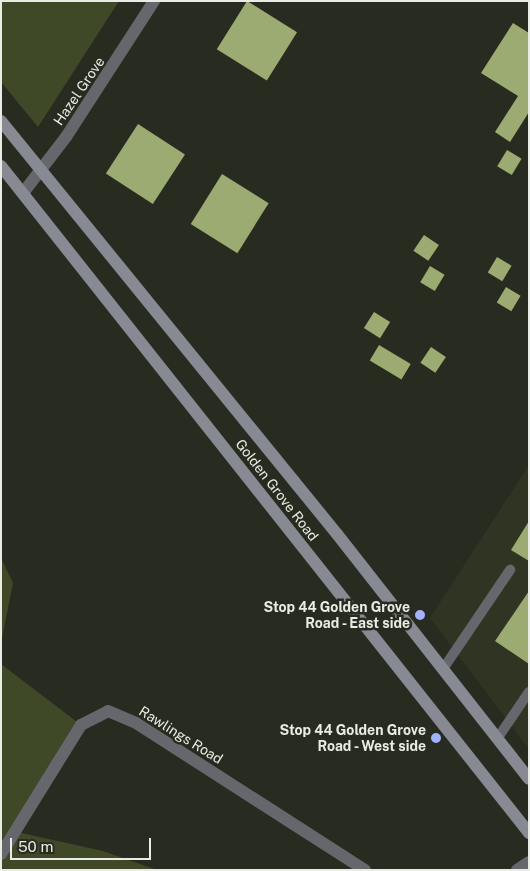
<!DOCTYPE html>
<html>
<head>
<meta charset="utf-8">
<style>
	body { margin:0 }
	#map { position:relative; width:530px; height:871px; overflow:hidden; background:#282b20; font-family:"Public Sans",sans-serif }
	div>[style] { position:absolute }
	.built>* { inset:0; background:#303523 }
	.green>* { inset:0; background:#3f4827 }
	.building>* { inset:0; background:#9cab71; transform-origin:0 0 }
	.lane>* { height:10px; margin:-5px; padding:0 5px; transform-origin:5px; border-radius:5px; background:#65676d }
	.street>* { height:12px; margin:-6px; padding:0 6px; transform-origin:6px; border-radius:6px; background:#65676d }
	.secondary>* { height:12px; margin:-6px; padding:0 6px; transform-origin:6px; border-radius:6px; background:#878a93 }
	.dots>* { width:14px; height:14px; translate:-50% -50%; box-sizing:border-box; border:2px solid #282b20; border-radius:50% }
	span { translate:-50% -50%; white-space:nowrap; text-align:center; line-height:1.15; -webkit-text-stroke:5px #282b20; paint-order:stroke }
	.street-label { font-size:14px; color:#e9ece4 }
	.poi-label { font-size:14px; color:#e9ece4; font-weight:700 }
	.right { translate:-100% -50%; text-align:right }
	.frame { position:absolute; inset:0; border:2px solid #e9ece4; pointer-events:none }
	.scale { position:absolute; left:10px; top:838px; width:141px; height:22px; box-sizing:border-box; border:2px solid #e9ece4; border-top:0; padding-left:6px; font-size:15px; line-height:18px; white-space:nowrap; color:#e9ece4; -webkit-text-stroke:4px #282b20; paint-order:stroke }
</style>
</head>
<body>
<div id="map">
	<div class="built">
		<i style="clip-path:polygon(529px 465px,529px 749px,430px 618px)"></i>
	</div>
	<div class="green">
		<i style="clip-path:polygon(1px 1px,119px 1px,38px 127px,1px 82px)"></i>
		<i style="clip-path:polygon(1px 558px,13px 583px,1px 643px)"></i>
		<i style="clip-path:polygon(1px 664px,81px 725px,17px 832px,103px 851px,157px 870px,1px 870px)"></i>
	</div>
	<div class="building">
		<i style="left:247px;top:1px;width:59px;height:57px;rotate:32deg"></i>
		<i style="clip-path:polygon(513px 23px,529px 33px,529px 112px,510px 142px,495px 132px,518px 96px,481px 73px)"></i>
		<i style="left:138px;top:124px;width:56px;height:59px;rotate:33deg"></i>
		<i style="left:507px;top:150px;width:17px;height:19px;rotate:31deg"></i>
		<i style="left:222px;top:174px;width:55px;height:59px;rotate:32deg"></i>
		<i style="left:424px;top:235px;width:18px;height:19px;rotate:34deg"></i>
		<i style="left:497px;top:257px;width:17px;height:18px;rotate:31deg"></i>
		<i style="left:430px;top:266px;width:17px;height:19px;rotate:31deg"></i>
		<i style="left:506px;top:287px;width:17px;height:18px;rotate:31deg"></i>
		<i style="left:374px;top:312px;width:19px;height:19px;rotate:32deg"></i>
		<i style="left:379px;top:345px;width:37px;height:18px;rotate:31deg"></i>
		<i style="left:431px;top:347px;width:18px;height:19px;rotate:34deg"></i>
		<i style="clip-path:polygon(529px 521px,529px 561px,511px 550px)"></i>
		<i style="clip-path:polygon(529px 591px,529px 664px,495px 641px)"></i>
	</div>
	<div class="lane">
		<i style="left:443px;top:669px;width:120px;rotate:-55.9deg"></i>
		<i style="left:497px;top:739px;width:57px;rotate:-55.8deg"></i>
	</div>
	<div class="street">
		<i style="left:23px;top:193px;width:71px;rotate:-52.5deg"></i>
		<i style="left:66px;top:137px;width:162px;rotate:-57.1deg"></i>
		<i style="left:1px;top:854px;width:152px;rotate:-58.2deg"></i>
		<i style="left:81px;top:725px;width:30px;rotate:-27deg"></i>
		<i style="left:108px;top:711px;width:30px;rotate:23deg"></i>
		<i style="left:136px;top:723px;width:272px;rotate:32.7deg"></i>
		<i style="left:517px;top:870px;width:14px;rotate:-34deg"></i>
	</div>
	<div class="secondary">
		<i style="left:1px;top:121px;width:532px;rotate:50.87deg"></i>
		<i style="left:337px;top:534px;width:311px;rotate:51.9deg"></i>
		<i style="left:1px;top:166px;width:851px;rotate:51.63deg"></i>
	</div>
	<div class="dots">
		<i style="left:420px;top:615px;background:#a2b2fd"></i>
		<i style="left:436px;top:738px;background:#a2b2fd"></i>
	</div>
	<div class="street-label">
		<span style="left:79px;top:91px;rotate:-56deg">Hazel Grove</span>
		<span style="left:277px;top:490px;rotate:52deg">Golden Grove Road</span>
		<span style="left:181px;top:735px;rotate:32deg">Rawlings Road</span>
	</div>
	<div class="poi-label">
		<span class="right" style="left:410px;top:615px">Stop 44 Golden Grove<br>Road - East side</span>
		<span class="right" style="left:426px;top:738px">Stop 44 Golden Grove<br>Road - West side</span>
	</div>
	<div class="frame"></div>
	<div class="scale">50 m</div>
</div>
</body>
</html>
